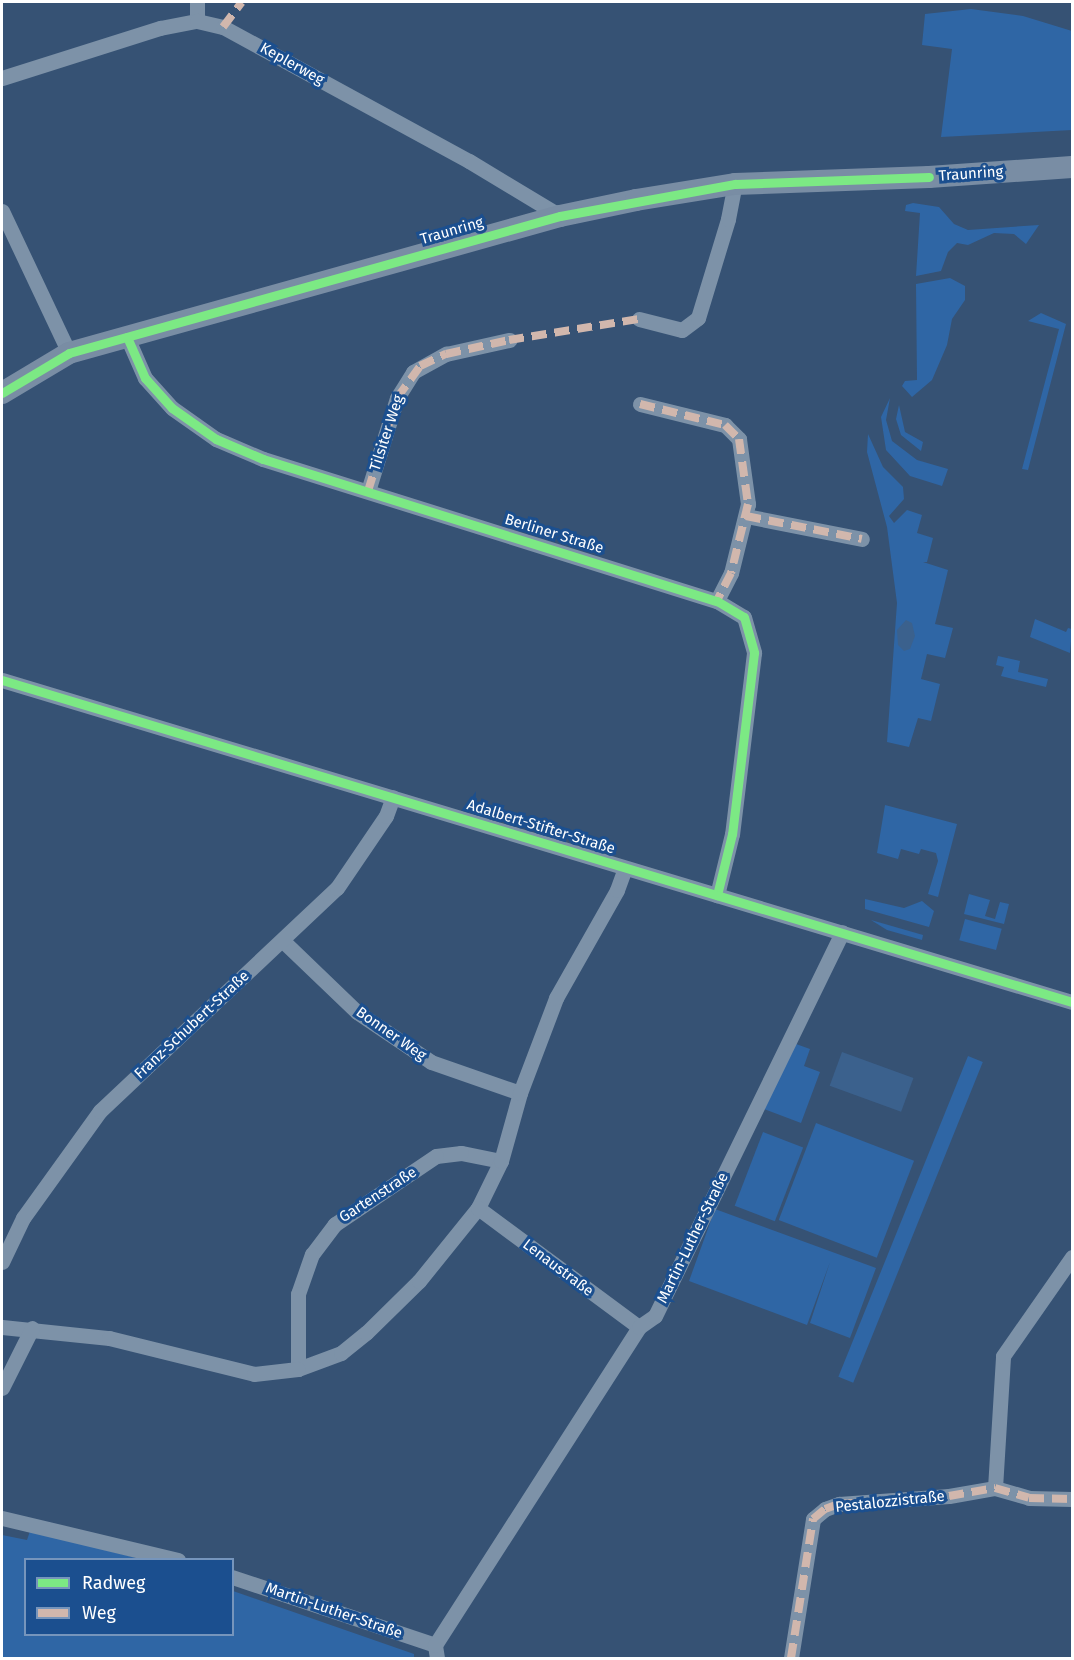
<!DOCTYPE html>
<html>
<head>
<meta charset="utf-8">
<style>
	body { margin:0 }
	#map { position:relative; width:1074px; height:1660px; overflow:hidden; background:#365274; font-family:"Fira Sans",sans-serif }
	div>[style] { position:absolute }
	.green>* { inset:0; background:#2f66a5; transform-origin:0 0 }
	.water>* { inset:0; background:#3b618d; transform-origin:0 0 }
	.street>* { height:15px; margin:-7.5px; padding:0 7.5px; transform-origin:7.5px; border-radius:7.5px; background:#7d92a8 }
	.secondary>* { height:22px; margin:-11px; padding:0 11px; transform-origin:11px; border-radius:11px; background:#798da4 }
	.quiet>* { height:8px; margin-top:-4px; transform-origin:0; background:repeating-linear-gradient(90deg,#d1b7ad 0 15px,transparent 0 23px) }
	.cycleway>* { height:9px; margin:-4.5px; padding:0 4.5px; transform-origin:4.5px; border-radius:4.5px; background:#7ce984 }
	span { translate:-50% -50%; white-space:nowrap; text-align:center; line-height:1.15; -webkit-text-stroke:6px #1b4f8f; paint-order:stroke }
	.street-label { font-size:15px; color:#fff }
	.frame { position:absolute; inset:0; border:3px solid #fff; pointer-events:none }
	.legend { position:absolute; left:24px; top:1558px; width:210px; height:78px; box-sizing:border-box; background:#1b4f8f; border:2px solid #7695bc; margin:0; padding:8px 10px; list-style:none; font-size:18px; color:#fff }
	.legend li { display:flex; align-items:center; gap:12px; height:30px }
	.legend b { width:30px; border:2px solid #7695bc }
</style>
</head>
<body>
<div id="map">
	<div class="green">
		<i style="clip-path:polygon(971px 9px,1023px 16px,1072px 31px,1072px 130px,941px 137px,952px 49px,922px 45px,925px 14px)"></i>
		<i style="clip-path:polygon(913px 203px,939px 207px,954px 224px,968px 230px,1039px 225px,1026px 244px,1014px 234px,994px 233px,968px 245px,957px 243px,948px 252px,941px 271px,916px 276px,920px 213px,905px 211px,906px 205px)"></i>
		<i style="clip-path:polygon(950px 278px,965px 286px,965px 300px,952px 319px,947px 345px,932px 380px,912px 397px,902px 386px,905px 381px,917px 380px,916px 284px)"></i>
		<i style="clip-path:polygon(1041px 313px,1066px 324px,1028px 470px,1022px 469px,1059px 329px,1028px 321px)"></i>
		<i style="clip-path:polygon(890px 398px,886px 420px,892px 441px,917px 460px,948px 469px,942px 486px,910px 476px,886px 450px,881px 417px)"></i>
		<i style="clip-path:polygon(899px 405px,905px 432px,923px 442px,921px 451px,901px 435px,896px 419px)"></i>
		<i style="clip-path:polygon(868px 434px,883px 467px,903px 487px,904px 499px,889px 516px,894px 523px,907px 510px,922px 515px,917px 533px,933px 538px,927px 562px,923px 562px,948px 570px,935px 624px,953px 628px,945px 658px,927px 654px,921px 679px,940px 684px,931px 721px,918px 718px,909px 747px,887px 742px,897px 603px,887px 527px,867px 452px)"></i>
		<i style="clip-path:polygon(1035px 619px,1066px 632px,1068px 628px,1072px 629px,1070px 653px,1030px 637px)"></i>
		<i style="clip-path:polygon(998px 656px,1020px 661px,1018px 672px,1048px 679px,1046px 687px,1001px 676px,1004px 667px,996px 665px)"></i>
		<i style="clip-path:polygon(885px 805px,957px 824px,938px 897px,928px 894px,938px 861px,936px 853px,921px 849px,919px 854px,901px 849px,898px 859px,877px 853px)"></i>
		<i style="clip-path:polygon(969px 894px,990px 900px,985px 916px,995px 919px,1000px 902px,1009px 904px,1004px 924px,964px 914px)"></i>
		<i style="clip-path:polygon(865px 899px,904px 908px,922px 901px,934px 911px,929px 927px,865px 909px)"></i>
		<i style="left:965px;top:919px;width:38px;height:22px;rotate:15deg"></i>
		<i style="clip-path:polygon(871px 920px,923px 935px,922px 940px,887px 930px)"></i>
		<i style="clip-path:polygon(796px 1044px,810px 1049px,804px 1066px,820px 1072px,801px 1123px,764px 1109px)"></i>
		<i style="left:968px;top:1056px;width:16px;height:346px;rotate:22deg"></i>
		<i style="left:816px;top:1123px;width:105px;height:104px;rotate:21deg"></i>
		<i style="left:763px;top:1132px;width:43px;height:79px;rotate:21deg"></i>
		<i style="clip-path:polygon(715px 1209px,876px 1268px,850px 1338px,810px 1323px,830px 1262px,807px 1325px,689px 1281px)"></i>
		<i style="clip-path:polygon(30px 1531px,141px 1559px,26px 1560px,26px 1634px,232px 1634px,233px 1591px,414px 1654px,414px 1658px,2px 1658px,2px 1535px,27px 1540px)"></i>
	</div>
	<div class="water">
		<i style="clip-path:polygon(906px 620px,912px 623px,915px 636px,910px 649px,904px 651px,898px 645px,897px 630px)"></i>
		<i style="left:842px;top:1052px;width:76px;height:36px;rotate:20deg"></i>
	</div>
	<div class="street">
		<i style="left:197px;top:21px;width:19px;rotate:-90deg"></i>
		<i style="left:2px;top:78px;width:166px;rotate:-17.6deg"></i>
		<i style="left:160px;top:28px;width:38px;rotate:-11deg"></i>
		<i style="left:197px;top:21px;width:27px;rotate:13deg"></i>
		<i style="left:223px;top:27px;width:280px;rotate:28.6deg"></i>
		<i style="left:469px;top:161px;width:106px;rotate:31.1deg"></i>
		<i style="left:2px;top:211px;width:157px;rotate:64.7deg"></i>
		<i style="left:639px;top:319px;width:44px;rotate:14.3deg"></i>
		<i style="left:682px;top:330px;width:20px;rotate:-37deg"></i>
		<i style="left:698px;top:318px;width:103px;rotate:-73.1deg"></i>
		<i style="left:728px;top:219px;width:36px;rotate:-79deg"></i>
		<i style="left:127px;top:337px;width:45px;rotate:66.3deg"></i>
		<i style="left:145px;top:378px;width:40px;rotate:48deg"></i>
		<i style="left:172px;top:408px;width:54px;rotate:35.2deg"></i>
		<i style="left:216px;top:439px;width:51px;rotate:23.1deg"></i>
		<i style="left:263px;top:459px;width:476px;rotate:17.4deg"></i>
		<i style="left:717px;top:601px;width:31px;rotate:31deg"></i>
		<i style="left:744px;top:617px;width:37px;rotate:74deg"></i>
		<i style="left:754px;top:653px;width:182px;rotate:96.9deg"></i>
		<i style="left:732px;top:834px;width:63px;rotate:103.8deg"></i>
		<i style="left:640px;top:404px;width:88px;rotate:13.9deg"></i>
		<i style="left:725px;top:425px;width:20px;rotate:45deg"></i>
		<i style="left:739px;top:439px;width:66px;rotate:82.1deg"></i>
		<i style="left:748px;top:504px;width:71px;rotate:103.8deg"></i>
		<i style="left:731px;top:573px;width:31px;rotate:117deg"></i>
		<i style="left:368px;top:491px;width:97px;rotate:-72.7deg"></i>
		<i style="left:397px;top:398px;width:31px;rotate:-58deg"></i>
		<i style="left:413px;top:372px;width:38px;rotate:-29deg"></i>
		<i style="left:446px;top:354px;width:65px;rotate:-12.5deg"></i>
		<i style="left:746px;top:516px;width:118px;rotate:11.2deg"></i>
		<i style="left:2px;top:680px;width:1117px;rotate:16.75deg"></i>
		<i style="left:283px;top:941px;width:103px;rotate:43.8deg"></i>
		<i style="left:357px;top:1012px;width:89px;rotate:34deg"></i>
		<i style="left:431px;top:1062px;width:94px;rotate:19.2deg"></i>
		<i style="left:501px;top:1161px;width:41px;rotate:-168.7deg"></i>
		<i style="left:461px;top:1153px;width:25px;rotate:173deg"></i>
		<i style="left:436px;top:1156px;width:122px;rotate:146deg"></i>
		<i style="left:335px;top:1224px;width:38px;rotate:127deg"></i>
		<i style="left:312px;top:1254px;width:42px;rotate:109.3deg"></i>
		<i style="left:298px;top:1294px;width:75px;rotate:90deg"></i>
		<i style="left:298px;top:1369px;width:46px;rotate:-20.4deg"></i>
		<i style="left:341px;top:1353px;width:32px;rotate:-39deg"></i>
		<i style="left:366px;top:1333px;width:74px;rotate:-44.5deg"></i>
		<i style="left:419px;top:1281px;width:94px;rotate:-51.1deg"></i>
		<i style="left:478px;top:1208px;width:52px;rotate:-63.9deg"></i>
		<i style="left:501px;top:1161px;width:71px;rotate:-74.4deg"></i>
		<i style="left:520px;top:1093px;width:102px;rotate:-69.2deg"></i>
		<i style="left:556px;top:998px;width:124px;rotate:-60.5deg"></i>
		<i style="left:617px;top:890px;width:23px;rotate:-70deg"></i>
		<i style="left:478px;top:1208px;width:200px;rotate:36.5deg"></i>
		<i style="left:2px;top:1262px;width:49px;rotate:-64.5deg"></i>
		<i style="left:23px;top:1218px;width:132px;rotate:-54.3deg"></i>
		<i style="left:100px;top:1111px;width:325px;rotate:-43.3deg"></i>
		<i style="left:337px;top:888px;width:87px;rotate:-55.8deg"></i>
		<i style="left:386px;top:816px;width:20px;rotate:-70deg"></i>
		<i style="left:2px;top:1327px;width:108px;rotate:5.9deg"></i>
		<i style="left:109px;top:1338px;width:149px;rotate:13.9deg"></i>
		<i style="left:254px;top:1374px;width:44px;rotate:-6.5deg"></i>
		<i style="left:2px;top:1388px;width:67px;rotate:-63.4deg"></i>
		<i style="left:995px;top:1488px;width:132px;rotate:-86.5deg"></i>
		<i style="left:1003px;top:1356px;width:121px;rotate:-55.1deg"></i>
		<i style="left:2px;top:1518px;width:181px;rotate:13.4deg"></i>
		<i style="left:232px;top:1577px;width:214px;rotate:18.5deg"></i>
		<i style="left:437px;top:1658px;width:13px;rotate:-99deg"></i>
		<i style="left:435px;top:1645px;width:378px;rotate:-57.3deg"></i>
		<i style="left:639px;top:1327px;width:19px;rotate:-35deg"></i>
		<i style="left:655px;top:1316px;width:427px;rotate:-64deg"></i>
		<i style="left:791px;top:1658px;width:141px;rotate:-81deg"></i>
		<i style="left:813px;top:1519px;width:16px;rotate:-40deg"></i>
		<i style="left:825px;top:1509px;width:15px;rotate:-20deg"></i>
		<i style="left:839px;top:1504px;width:110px;rotate:-4.2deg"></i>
		<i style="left:949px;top:1496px;width:47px;rotate:-9.9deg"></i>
		<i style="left:995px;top:1488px;width:35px;rotate:16deg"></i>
		<i style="left:1029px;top:1498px;width:43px;rotate:1.3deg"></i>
	</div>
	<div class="secondary">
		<i style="left:2px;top:393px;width:78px;rotate:-30.8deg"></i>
		<i style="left:69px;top:353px;width:510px;rotate:-15.59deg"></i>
		<i style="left:560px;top:216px;width:78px;rotate:-11.9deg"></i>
		<i style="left:636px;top:200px;width:100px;rotate:-9.2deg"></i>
		<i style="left:735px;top:184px;width:194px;rotate:-2.1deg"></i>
		<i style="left:929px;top:177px;width:143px;rotate:-4deg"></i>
	</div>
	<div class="quiet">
		<i style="left:223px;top:27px;width:31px;rotate:-53deg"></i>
		<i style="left:640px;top:404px;width:88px;rotate:13.9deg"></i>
		<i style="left:725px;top:425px;width:20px;rotate:45deg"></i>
		<i style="left:739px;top:439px;width:66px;rotate:82.1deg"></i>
		<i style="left:748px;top:504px;width:71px;rotate:103.8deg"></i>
		<i style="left:731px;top:573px;width:31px;rotate:117deg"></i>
		<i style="left:368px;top:491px;width:97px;rotate:-72.7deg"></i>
		<i style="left:397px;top:398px;width:39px;rotate:-54deg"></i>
		<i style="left:420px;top:366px;width:29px;rotate:-25deg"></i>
		<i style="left:446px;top:354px;width:65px;rotate:-12.5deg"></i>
		<i style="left:509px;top:340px;width:132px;rotate:-9.2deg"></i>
		<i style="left:746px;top:516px;width:118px;rotate:11.2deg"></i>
		<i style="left:791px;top:1658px;width:141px;rotate:-81deg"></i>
		<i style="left:813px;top:1519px;width:16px;rotate:-40deg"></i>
		<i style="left:825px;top:1509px;width:15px;rotate:-20deg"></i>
		<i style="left:839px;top:1504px;width:110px;rotate:-4.2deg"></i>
		<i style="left:949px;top:1496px;width:47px;rotate:-9.9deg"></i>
		<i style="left:995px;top:1488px;width:35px;rotate:16deg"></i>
		<i style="left:1029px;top:1498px;width:43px;rotate:1.3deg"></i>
	</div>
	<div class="cycleway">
		<i style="left:127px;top:337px;width:45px;rotate:66.3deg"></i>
		<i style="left:145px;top:378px;width:40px;rotate:48deg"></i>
		<i style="left:172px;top:408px;width:54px;rotate:35.2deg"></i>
		<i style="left:216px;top:439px;width:51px;rotate:23.1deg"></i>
		<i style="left:263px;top:459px;width:476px;rotate:17.4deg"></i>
		<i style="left:717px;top:601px;width:31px;rotate:31deg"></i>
		<i style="left:744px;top:617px;width:37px;rotate:74deg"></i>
		<i style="left:754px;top:653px;width:182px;rotate:96.9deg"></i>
		<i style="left:732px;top:834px;width:63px;rotate:103.8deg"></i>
		<i style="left:2px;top:393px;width:78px;rotate:-30.8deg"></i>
		<i style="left:69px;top:353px;width:510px;rotate:-15.59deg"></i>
		<i style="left:560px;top:216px;width:178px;rotate:-10.4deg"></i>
		<i style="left:735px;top:184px;width:194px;rotate:-2.1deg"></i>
		<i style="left:2px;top:680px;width:1117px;rotate:16.75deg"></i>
	</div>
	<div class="street-label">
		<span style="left:292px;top:64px;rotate:29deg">Keplerweg</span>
		<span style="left:971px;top:174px;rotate:-4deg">Traunring</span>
		<span style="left:452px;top:231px;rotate:-16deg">Traunring</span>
		<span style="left:387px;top:433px;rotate:-72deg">Tilsiter Weg</span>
		<span style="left:554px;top:534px;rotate:17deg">Berliner Straße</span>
		<span style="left:541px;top:827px;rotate:17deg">Adalbert-Stifter-Straße</span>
		<span style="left:192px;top:1025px;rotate:-43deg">Franz-Schubert-Straße</span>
		<span style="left:391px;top:1034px;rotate:35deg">Bonner Weg</span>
		<span style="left:378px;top:1195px;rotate:-33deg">Gartenstraße</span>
		<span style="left:693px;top:1238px;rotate:-64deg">Martin-Luther-Straße</span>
		<span style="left:558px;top:1268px;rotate:37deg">Lenaustraße</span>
		<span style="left:890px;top:1502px;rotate:-6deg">Pestalozzistraße</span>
		<span style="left:334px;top:1611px;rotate:19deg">Martin-Luther-Straße</span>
	</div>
	<div class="frame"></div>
	<ul class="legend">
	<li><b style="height:8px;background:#7ce984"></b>Radweg</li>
	<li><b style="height:8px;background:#d1b7ad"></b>Weg</li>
	</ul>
</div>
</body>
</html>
